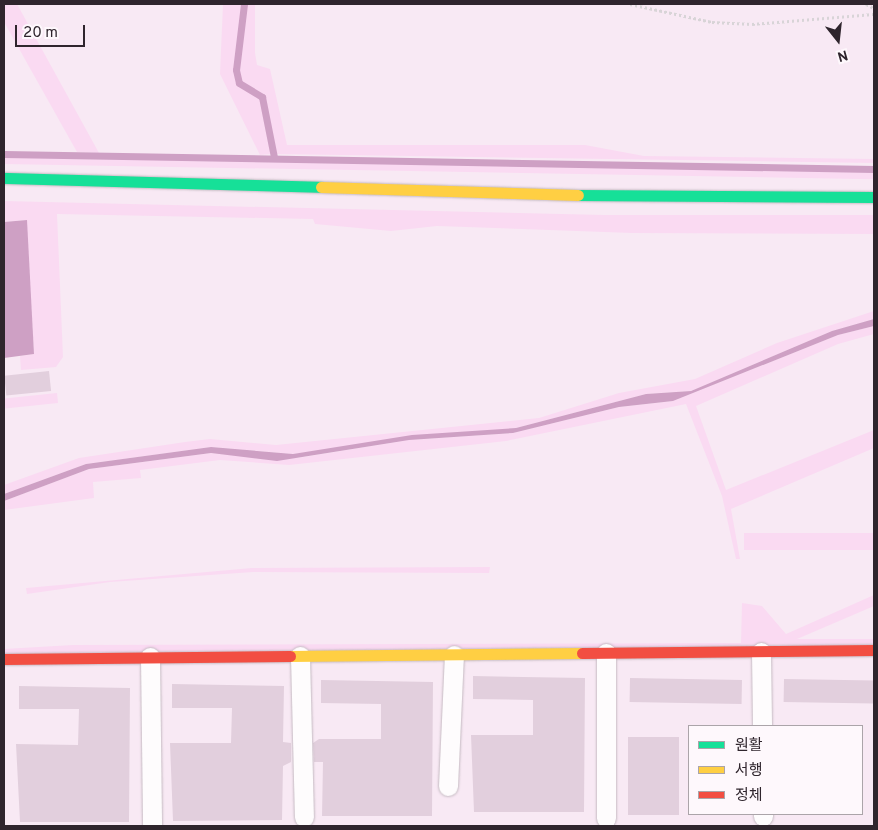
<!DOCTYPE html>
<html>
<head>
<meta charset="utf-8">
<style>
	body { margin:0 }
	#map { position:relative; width:878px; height:830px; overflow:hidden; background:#f8e9f4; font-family:Overpass,"Noto Sans KR",sans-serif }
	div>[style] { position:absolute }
	.green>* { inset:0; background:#fadaf2; transform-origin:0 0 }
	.water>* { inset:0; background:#cea0c4 }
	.stream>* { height:7px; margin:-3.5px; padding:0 3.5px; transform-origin:3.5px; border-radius:3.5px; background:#cea0c4 }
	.building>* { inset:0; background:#e2cfdd; transform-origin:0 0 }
	.path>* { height:3px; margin-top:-1.5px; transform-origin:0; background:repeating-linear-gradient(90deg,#d8d4d7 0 2.5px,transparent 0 5px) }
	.roads { filter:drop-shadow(0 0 1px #c5bac2) drop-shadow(0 0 1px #c5bac2) }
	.street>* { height:19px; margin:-9.5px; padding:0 9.5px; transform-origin:9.5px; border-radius:9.5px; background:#fefcfd }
	.fast>* { height:11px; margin:-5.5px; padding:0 5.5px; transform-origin:5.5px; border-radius:5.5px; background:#16e098 }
	.slow>* { height:11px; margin:-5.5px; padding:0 5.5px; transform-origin:5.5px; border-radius:5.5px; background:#ffcf43 }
	.jam>* { height:11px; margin:-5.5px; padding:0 5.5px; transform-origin:5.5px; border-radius:5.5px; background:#f24e42 }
	span { translate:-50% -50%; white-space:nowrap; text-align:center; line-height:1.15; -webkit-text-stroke:4px #fef8fc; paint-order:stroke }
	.frame { position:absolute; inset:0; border:5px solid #2f252d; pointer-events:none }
	.legend { position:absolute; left:688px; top:725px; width:175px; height:90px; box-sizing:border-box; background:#fef8fc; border:1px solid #aba4a9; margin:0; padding:6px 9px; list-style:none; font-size:15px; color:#2f252d }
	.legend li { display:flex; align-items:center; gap:10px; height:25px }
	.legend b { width:25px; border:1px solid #aba4a9 }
	.north { position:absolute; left:813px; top:15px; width:50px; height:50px; -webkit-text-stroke:4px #fef8fc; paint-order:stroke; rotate:164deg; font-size:14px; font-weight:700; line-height:20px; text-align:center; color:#2f252d }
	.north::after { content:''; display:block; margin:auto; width:18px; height:22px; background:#2f252d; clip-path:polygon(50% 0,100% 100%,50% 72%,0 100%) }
	.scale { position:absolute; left:15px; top:25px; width:70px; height:22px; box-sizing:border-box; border:2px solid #2f252d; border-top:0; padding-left:6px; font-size:15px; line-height:18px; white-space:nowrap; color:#2f252d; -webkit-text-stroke:4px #fef8fc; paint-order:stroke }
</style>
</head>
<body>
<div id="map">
	<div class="green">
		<i style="clip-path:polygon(4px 4px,17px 4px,99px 153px,77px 152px,4px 22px)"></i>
		<i style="clip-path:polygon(223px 4px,242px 4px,234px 70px,238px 84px,261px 98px,272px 154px,260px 155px,220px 74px)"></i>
		<i style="clip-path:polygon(246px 4px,255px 4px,255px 53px,257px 65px,270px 69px,287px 145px,585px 145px,644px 156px,874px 159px,874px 163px,276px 154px,264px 96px,241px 82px,238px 70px)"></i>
		<i style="left:4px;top:156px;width:870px;height:8px;rotate:1deg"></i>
		<i style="clip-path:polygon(4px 201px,604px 215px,874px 215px,874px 234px,632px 233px,437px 226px,391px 231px,315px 224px,313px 219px,57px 214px,63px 357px,56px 367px,21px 370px,20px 356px,34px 354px,26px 220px,4px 222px)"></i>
		<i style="clip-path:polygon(874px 311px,874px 319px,832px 331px,691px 391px,646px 394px,516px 428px,293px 454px,211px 447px,86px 464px,4px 494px,4px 485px,79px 458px,185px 442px,210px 439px,276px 445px,539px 418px,619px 393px,695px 379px,777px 343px)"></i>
		<i style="clip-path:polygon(874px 326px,874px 334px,838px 344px,696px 406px,726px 490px,874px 430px,874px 448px,731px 509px,740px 559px,736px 559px,722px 496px,686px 404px,506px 441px,289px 465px,220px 460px,140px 470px,141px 478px,93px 482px,94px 498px,4px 510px,4px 501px,89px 469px,211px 453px,297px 458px,409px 440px,513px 433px,619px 407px,673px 401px,838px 335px)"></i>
		<i style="left:57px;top:393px;width:10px;height:53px;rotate:84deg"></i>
		<i style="left:874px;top:533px;width:17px;height:130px;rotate:90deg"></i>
		<i style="clip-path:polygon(490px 567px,489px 573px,253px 572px,110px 582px,27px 594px,26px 588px,252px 568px)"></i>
		<i style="clip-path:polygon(874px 595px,874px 606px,797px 639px,874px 639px,874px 645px,4px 654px,4px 649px,73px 645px,741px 643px,742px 603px,762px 606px,786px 634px)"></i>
	</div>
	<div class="water">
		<i style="clip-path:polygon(27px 220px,34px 354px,4px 358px,4px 222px)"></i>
		<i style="clip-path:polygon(874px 319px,874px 326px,838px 335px,673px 401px,619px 407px,513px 433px,409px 440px,277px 461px,211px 453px,89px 469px,4px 501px,4px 494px,86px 464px,211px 447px,293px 454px,412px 435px,516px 428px,646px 394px,691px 391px,832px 331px)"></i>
	</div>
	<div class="stream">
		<i style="left:244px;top:4px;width:66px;rotate:96.9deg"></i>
		<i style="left:236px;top:70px;width:13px;rotate:77deg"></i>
		<i style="left:239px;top:83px;width:27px;rotate:31deg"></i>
		<i style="left:262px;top:97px;width:61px;rotate:78.7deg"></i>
		<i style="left:4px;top:154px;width:870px;rotate:0.99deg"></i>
	</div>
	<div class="building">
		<i style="left:49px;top:371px;width:20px;height:45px;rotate:84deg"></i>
		<i style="clip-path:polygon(473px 676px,585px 678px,584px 812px,474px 812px,471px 735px,533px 735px,533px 700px,473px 699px)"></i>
		<i style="left:630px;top:678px;width:112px;height:24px;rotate:1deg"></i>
		<i style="left:784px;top:679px;width:90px;height:23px;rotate:1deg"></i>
		<i style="clip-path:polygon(321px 680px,433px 682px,432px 816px,322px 816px,323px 762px,314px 762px,313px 743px,319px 739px,381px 739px,381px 704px,321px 703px)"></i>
		<i style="clip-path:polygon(172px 684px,284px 686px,283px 742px,291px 743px,291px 762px,283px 766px,282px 820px,173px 821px,170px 743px,231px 743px,232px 708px,172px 708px)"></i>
		<i style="clip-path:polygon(19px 686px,130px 688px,129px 822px,20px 822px,16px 744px,78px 745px,79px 709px,19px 709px)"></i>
		<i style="left:628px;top:737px;width:51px;height:78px"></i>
	</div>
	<div class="path">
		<i style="left:630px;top:4px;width:84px;rotate:12.4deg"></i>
		<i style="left:712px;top:22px;width:40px;rotate:2.9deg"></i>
		<i style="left:752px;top:24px;width:122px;rotate:-4.7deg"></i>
		<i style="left:866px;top:4px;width:9px;rotate:27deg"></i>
	</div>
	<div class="roads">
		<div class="street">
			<i style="left:761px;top:652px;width:74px;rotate:89.2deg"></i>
			<i style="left:300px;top:656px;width:161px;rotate:88.6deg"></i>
			<i style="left:150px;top:657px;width:168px;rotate:89.3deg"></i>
			<i style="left:448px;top:786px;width:131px;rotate:-87.4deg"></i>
			<i style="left:763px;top:814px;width:2px;rotate:90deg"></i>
			<i style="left:606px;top:818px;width:165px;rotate:-90deg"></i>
		</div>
		<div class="fast">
			<i style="left:4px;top:178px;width:317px;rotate:1.6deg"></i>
			<i style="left:578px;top:195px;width:296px;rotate:0.4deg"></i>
		</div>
		<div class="slow">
			<i style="left:321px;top:187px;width:257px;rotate:1.8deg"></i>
			<i style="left:290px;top:656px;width:292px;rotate:-0.6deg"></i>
		</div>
		<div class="jam">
			<i style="left:582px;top:653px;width:292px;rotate:-0.6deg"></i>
			<i style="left:4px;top:659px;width:286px;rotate:-0.6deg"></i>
		</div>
	</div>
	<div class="frame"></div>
	<ul class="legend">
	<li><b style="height:6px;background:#16e098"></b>원활</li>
	<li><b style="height:6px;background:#ffcf43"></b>서행</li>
	<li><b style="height:6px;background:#f24e42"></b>정체</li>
	</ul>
	<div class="north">N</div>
	<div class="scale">20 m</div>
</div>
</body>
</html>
